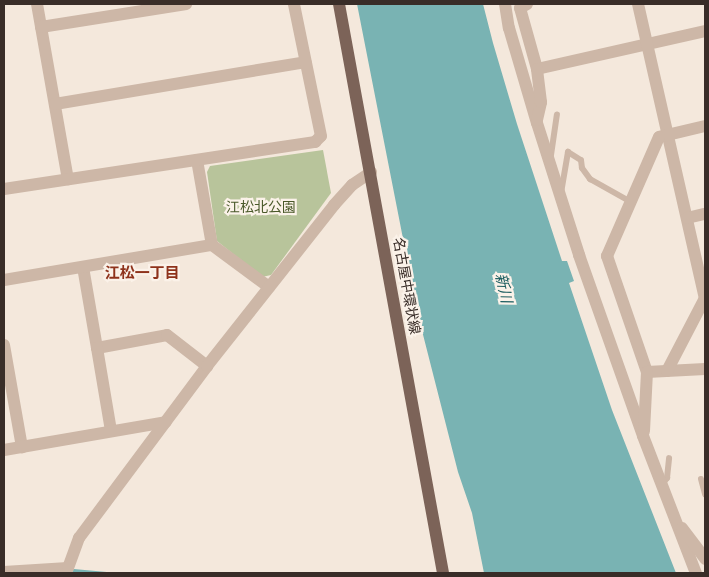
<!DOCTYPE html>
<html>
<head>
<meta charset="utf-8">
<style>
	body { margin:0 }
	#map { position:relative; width:709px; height:577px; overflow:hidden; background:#f4e8dc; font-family:Quicksand,"Noto Sans JP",sans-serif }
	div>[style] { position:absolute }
	.green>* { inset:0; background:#b8c49b }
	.water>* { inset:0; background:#79b3b3 }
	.stream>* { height:3px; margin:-1.5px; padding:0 1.5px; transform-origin:1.5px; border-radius:1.5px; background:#79b3b3 }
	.lane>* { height:6px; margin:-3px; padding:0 3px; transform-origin:3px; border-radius:3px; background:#cdb7a7 }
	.street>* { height:12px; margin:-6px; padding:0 6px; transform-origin:6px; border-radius:6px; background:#cdb7a7 }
	.primary>* { height:12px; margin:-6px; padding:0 6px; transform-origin:6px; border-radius:6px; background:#7c6358 }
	span { translate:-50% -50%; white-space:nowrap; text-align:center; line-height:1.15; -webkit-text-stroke:4.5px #fbf2e9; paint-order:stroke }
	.park-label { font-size:14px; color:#4a592a }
	.street-label { font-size:14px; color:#392d28 }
	.neighbourhood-label { font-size:15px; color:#8e321b; font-weight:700 }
	.water-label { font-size:15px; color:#1a5c5e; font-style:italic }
	.frame { position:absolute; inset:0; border:5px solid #392d28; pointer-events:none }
</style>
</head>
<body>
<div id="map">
	<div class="green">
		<i style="clip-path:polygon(323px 150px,331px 193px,271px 275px,262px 277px,217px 241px,207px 172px,210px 166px)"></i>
	</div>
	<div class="water">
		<i style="clip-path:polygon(357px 4px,483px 4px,493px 43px,517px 124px,562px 261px,567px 261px,574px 281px,569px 283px,612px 410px,676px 573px,484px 573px,472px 513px,458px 472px,418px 315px)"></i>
	</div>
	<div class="stream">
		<i style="left:73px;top:570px;width:36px;rotate:5deg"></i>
	</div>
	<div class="lane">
		<i style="left:551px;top:155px;width:41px;rotate:-81.7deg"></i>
		<i style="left:561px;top:193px;width:42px;rotate:-80.3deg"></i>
		<i style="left:568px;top:152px;width:15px;rotate:32deg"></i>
		<i style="left:581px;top:160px;width:8px;rotate:83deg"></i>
		<i style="left:582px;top:168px;width:14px;rotate:54deg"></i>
		<i style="left:590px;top:179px;width:47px;rotate:29.3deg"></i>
		<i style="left:701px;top:479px;width:16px;rotate:75deg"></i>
		<i style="left:662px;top:484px;width:8px;rotate:-50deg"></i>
		<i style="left:667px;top:478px;width:20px;rotate:-84deg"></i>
	</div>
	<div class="street">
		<i style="left:37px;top:4px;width:178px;rotate:80deg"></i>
		<i style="left:505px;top:4px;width:24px;rotate:81deg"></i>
		<i style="left:509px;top:28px;width:99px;rotate:73.6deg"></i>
		<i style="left:537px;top:123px;width:139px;rotate:72.3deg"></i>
		<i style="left:579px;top:255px;width:192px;rotate:70.5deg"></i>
		<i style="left:643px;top:436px;width:147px;rotate:68.9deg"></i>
		<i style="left:527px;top:4px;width:8px;rotate:150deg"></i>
		<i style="left:520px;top:8px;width:63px;rotate:74.4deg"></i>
		<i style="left:537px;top:69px;width:172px;rotate:-12.7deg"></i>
		<i style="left:638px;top:4px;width:302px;rotate:77.2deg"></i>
		<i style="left:41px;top:27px;width:147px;rotate:-9deg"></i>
		<i style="left:55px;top:104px;width:254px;rotate:-9.5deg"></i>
		<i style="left:537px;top:120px;width:18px;rotate:-77deg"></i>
		<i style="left:541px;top:102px;width:33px;rotate:-97deg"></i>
		<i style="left:705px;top:126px;width:47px;rotate:166.6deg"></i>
		<i style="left:659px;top:137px;width:130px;rotate:113.6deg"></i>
		<i style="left:607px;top:256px;width:123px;rotate:71deg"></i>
		<i style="left:647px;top:372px;width:58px;rotate:-3deg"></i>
		<i style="left:197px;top:160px;width:86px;rotate:80deg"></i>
		<i style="left:212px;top:245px;width:71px;rotate:36.4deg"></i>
		<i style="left:4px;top:189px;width:315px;rotate:-8.6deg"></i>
		<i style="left:315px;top:142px;width:8px;rotate:-45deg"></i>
		<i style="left:321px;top:136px;width:135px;rotate:-101.6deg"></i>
		<i style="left:687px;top:218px;width:18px;rotate:-13deg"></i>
		<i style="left:83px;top:267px;width:82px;rotate:80.2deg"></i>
		<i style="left:97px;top:348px;width:71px;rotate:-10.5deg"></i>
		<i style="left:167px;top:335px;width:51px;rotate:37.8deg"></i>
		<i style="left:4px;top:280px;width:211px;rotate:-9.6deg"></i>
		<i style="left:4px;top:345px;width:104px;rotate:80deg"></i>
		<i style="left:97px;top:348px;width:84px;rotate:80.4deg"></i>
		<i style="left:667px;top:371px;width:82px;rotate:-62.5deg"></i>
		<i style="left:644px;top:431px;width:59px;rotate:-87.1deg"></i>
		<i style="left:4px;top:450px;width:164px;rotate:-9.8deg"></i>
		<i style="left:682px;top:528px;width:39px;rotate:53deg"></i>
		<i style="left:4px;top:572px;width:64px;rotate:-3.6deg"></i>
		<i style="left:68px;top:568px;width:32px;rotate:-70deg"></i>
		<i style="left:79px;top:538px;width:214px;rotate:-53.3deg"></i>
		<i style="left:207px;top:366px;width:205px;rotate:-51.7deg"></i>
		<i style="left:334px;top:205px;width:27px;rotate:-48deg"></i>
		<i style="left:352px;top:185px;width:23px;rotate:-34deg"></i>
	</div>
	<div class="primary">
		<i style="left:339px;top:4px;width:578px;rotate:79.64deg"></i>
	</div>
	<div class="park-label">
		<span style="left:261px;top:207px">江松北公園</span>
	</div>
	<div class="street-label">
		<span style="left:407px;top:286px;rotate:80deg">名古屋中環状線</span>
	</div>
	<div class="neighbourhood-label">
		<span style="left:142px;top:273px">江松一丁目</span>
	</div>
	<div class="water-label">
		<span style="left:504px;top:288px;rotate:77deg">新川</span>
	</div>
	<div class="frame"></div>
</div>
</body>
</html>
